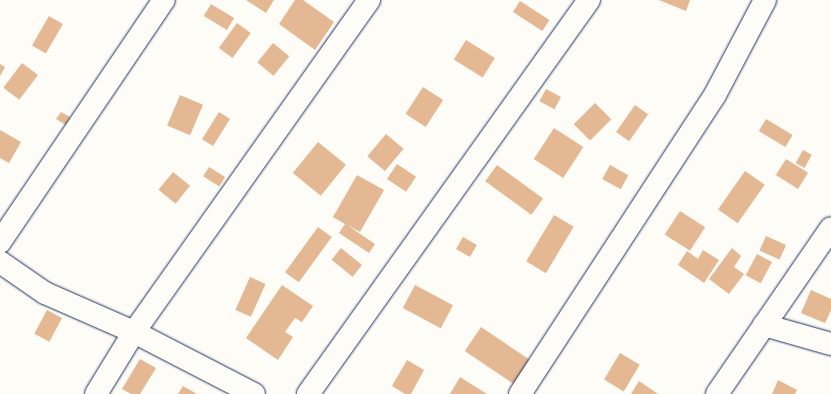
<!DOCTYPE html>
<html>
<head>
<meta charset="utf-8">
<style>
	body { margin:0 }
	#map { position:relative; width:831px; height:394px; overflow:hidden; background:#fdfcf7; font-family:"Patrick Hand",sans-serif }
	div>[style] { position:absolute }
	.building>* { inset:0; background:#e3b893; transform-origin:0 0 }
	.roads { filter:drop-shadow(0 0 1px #1b2f5e) drop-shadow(0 0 1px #1b2f5e) }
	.street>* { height:22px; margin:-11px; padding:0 11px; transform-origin:11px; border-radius:11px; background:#fdfcf7 }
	span { translate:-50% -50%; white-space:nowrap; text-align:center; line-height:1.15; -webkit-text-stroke:3.5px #fdfcf7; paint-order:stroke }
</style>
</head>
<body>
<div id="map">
	<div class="building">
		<i style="clip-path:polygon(246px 0,274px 0,266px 13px)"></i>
		<i style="clip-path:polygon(295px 0,303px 0,334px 22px,315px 50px,279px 24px)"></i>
		<i style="clip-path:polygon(659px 0,690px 0,686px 11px)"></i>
		<i style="left:520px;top:1px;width:35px;height:13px;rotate:33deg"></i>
		<i style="left:211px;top:4px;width:27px;height:14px;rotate:31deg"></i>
		<i style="left:49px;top:16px;width:16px;height:34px;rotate:30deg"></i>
		<i style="left:237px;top:23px;width:17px;height:31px;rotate:36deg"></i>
		<i style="left:466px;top:40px;width:34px;height:23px;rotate:32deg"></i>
		<i style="left:273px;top:43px;width:21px;height:25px;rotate:39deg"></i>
		<i style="left:22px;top:63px;width:20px;height:31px;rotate:37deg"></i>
		<i style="clip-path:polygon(0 64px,5px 67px,0 76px)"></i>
		<i style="left:423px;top:87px;width:24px;height:32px;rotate:33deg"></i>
		<i style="left:546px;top:89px;width:17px;height:14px;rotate:28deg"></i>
		<i style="left:180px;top:95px;width:25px;height:33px;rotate:23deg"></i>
		<i style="left:595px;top:103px;width:23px;height:30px;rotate:45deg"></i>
		<i style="left:635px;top:105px;width:16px;height:33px;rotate:35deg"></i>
		<i style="clip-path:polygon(61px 112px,70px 117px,66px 125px,56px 119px)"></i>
		<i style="left:219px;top:112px;width:13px;height:32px;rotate:32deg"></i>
		<i style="left:766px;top:119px;width:31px;height:14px;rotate:31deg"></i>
		<i style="left:554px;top:128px;width:35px;height:37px;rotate:33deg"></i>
		<i style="clip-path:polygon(0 130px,21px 142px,9px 163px,0 158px)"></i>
		<i style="left:386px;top:134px;width:23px;height:29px;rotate:40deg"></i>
		<i style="left:318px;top:142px;width:36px;height:40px;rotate:39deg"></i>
		<i style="left:803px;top:150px;width:10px;height:15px;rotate:29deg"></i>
		<i style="left:786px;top:159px;width:26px;height:19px;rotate:32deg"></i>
		<i style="left:397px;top:164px;width:23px;height:18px;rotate:34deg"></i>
		<i style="left:497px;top:165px;width:57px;height:20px;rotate:36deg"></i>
		<i style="left:610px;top:165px;width:21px;height:16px;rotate:29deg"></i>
		<i style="left:209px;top:167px;width:19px;height:11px;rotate:32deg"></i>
		<i style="left:745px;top:171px;width:24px;height:47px;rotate:35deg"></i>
		<i style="left:173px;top:172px;width:22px;height:23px;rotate:39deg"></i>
		<i style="clip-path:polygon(357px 175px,384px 190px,360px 232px,347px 225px,375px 244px,369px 253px,339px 233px,345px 224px,333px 217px)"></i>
		<i style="left:680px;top:211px;width:30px;height:28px;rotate:33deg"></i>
		<i style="left:554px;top:215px;width:23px;height:54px;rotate:31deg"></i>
		<i style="left:318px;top:227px;width:17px;height:56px;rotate:36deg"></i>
		<i style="left:766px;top:236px;width:22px;height:16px;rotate:24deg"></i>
		<i style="left:463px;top:237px;width:16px;height:14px;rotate:30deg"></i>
		<i style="left:341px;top:248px;width:27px;height:15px;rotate:39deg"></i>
		<i style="clip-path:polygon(732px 248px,741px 256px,734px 267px,744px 274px,729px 294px,709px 279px)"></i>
		<i style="clip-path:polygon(703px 250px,719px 260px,704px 283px,678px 265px,687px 251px,698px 259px)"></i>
		<i style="left:757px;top:254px;width:17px;height:24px;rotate:28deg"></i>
		<i style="left:250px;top:277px;width:17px;height:36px;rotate:24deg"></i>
		<i style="clip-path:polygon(282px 285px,313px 306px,302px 322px,295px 318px,285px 332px,293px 337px,278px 360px,246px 338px)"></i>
		<i style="left:415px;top:285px;width:43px;height:26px;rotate:28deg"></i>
		<i style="clip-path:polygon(811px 290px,831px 299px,831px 310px,825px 323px,801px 313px)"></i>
		<i style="left:47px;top:310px;width:17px;height:27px;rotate:28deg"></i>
		<i style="left:481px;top:327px;width:60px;height:29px;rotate:34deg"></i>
		<i style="left:620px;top:353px;width:23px;height:31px;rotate:31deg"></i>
		<i style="clip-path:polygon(140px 359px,156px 368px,140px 394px,131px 394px,122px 389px)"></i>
		<i style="clip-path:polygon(407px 360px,424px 370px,411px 394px,405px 394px,392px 386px)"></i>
		<i style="clip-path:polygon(460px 377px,487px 394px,450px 394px)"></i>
		<i style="clip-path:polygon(778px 380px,797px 390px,795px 394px,772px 394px)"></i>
		<i style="clip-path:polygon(639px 381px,658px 394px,631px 394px)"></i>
		<i style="clip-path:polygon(183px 386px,197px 394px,178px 394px)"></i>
	</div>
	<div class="roads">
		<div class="street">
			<i style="left:0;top:242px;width:292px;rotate:-55.9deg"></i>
			<i style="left:0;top:262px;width:55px;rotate:34.6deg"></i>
			<i style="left:45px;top:293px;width:97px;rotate:23.7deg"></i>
			<i style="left:134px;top:332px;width:135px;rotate:27.3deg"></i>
			<i style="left:764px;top:325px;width:70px;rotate:15.8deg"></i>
			<i style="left:96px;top:394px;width:73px;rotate:-58.5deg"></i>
			<i style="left:134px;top:332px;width:407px;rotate:-54.7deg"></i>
			<i style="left:308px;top:394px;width:484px;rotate:-54.5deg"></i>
			<i style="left:520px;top:394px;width:357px;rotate:-56.9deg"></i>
			<i style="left:715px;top:95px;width:107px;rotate:-62.2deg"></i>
			<i style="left:717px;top:394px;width:201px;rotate:-55.5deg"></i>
		</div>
	</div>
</div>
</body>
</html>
